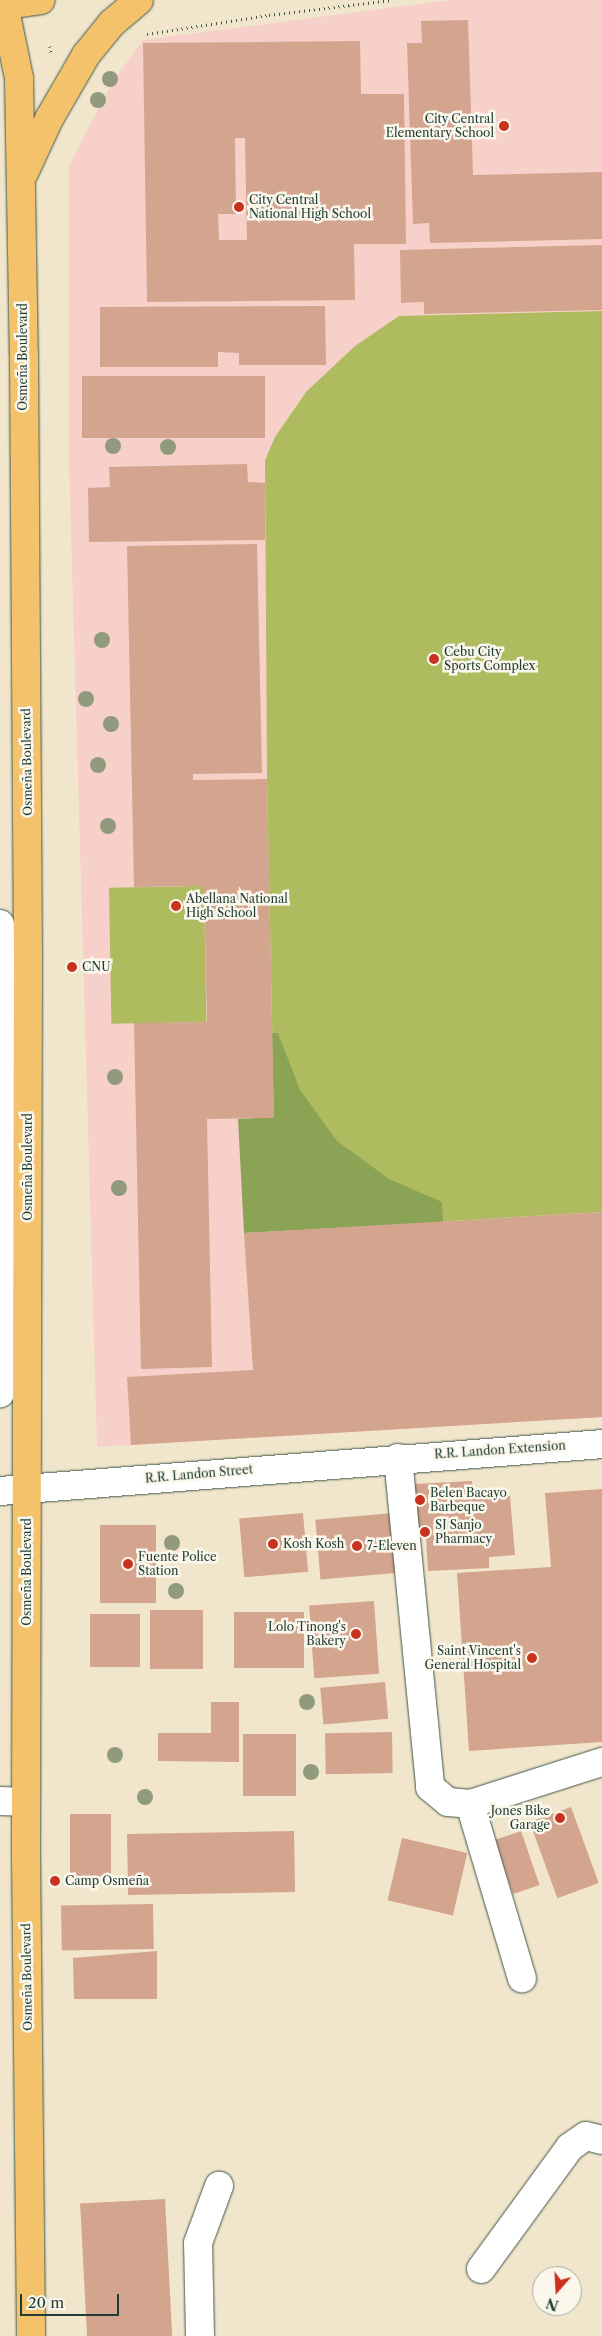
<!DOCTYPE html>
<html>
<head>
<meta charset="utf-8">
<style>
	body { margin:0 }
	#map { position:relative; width:602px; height:2336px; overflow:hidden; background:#f1e6cb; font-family:"Libre Caslon Text",serif }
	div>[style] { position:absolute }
	.built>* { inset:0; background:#f7d0ca }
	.green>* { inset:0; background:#aebb5e; transform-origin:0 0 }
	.forest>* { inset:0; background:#8aa355 }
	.building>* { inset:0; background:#d3a48e; transform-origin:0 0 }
	.path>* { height:3px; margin-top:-1.5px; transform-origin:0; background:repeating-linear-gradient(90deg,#3e564b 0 1px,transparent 0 5px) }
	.roads { filter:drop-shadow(0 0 1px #3e564b) drop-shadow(0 0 1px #3e564b) }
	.minor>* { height:28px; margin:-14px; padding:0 14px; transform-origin:14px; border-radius:14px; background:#fff }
	.major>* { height:28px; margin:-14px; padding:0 14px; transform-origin:14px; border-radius:14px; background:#f3c26a }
	.trees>* { width:16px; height:16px; margin:-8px; border-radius:50%; background:#919a7d }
	.dots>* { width:14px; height:14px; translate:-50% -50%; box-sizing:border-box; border:2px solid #fbf7ec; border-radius:50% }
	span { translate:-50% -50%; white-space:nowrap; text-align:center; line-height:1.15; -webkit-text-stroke:5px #fbf7ec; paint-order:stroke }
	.poi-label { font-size:12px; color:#1f3d34 }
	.right { translate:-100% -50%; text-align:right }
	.left { translate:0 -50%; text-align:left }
	.street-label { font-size:12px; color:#1f3d34 }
	.north { position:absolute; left:532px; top:2266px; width:50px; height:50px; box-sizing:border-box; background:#fbf7ec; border:1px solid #a3ada2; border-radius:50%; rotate:199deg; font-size:14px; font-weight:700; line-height:20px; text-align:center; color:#1f3d34 }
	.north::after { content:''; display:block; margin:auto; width:18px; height:22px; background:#c8321e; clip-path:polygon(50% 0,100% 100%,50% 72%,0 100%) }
	.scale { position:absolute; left:20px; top:2294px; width:99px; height:22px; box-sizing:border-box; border:2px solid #1f3d34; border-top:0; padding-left:6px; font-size:15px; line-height:18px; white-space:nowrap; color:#1f3d34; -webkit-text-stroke:4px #fbf7ec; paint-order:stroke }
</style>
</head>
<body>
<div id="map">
	<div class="built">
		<i style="clip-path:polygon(450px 0,602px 0,602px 311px,399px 316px,306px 392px,275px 437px,265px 460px,267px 779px,274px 1118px,602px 1417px,97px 1447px,69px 461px,69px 166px,111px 84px,143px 40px)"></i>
	</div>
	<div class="green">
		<i style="clip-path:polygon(602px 311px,602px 1212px,280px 1231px,274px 1118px,267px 779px,265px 460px,275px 437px,306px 392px,355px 346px,399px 316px)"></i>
		<i style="left:204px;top:886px;width:136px;height:95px;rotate:89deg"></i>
	</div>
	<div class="forest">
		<i style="clip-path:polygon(272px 1033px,278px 1033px,300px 1090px,337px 1141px,389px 1179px,442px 1202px,443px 1222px,244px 1233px,238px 1119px,274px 1117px)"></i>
	</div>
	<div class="building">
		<i style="clip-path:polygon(468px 20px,473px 175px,602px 172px,602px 239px,430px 243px,429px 223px,413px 224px,407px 43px,422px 43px,421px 21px)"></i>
		<i style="clip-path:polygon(evenodd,360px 41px,361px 94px,404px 94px,406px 244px,354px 244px,355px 300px,147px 302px,143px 43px,360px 41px,235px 138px,245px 138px,247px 240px,219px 240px,218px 214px,236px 214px,235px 138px)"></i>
		<i style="clip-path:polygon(602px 245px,602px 310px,424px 314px,424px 302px,401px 303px,400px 250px)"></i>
		<i style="clip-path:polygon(325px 306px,326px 365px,239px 365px,239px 353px,218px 352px,218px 367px,100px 367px,100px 307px)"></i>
		<i style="left:82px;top:376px;width:183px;height:62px"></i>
		<i style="clip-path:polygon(247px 464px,248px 482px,265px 483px,265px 540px,89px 542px,88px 488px,110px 487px,109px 467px)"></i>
		<i style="clip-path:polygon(257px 544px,262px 773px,193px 774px,193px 780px,267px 779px,274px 1118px,207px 1119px,212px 1367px,141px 1369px,134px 1023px,207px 1022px,204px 886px,134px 887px,127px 546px)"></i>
		<i style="clip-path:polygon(602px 1212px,602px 1417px,131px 1445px,127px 1377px,253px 1370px,244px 1233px)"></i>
		<i style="clip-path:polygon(472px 1481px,473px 1498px,510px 1496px,515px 1555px,489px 1557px,489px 1568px,428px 1571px,426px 1538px,418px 1538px,414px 1484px)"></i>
		<i style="clip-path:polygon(602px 1489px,602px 1742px,469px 1751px,457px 1573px,551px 1567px,545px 1493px)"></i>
		<i style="left:303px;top:1513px;width:59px;height:64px;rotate:85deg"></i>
		<i style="left:393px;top:1513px;width:60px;height:78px;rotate:85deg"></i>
		<i style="left:100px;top:1525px;width:56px;height:78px"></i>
		<i style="left:374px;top:1601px;width:73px;height:65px;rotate:86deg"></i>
		<i style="left:150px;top:1610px;width:53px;height:59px"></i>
		<i style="left:234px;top:1612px;width:70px;height:56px"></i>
		<i style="left:90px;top:1614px;width:50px;height:53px"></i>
		<i style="left:385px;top:1682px;width:37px;height:65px;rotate:85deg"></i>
		<i style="clip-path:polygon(211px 1702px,239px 1702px,239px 1762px,158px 1761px,158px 1733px,211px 1733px)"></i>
		<i style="left:392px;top:1732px;width:41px;height:67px;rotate:89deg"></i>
		<i style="left:243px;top:1734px;width:53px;height:62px"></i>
		<i style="left:571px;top:1807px;width:81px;height:44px;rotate:70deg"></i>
		<i style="left:70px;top:1814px;width:41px;height:62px"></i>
		<i style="left:294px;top:1831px;width:61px;height:167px;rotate:89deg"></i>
		<i style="left:521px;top:1831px;width:57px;height:28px;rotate:71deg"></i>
		<i style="left:402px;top:1838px;width:67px;height:64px;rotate:13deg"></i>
		<i style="left:153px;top:1904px;width:45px;height:92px;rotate:89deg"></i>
		<i style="clip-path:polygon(157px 1951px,157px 1999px,74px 1999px,73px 1958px)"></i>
		<i style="left:165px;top:2199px;width:137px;height:85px;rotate:87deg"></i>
	</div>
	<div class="path">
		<i style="left:147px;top:34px;width:123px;rotate:-8.9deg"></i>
		<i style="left:269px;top:15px;width:123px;rotate:-7deg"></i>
		<i style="left:50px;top:46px;width:8px;rotate:83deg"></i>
	</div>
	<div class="roads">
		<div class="minor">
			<i style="left:0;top:924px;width:431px;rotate:89.2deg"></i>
			<i style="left:6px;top:1355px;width:39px;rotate:99deg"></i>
			<i style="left:398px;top:1458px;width:331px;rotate:84.4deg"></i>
			<i style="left:430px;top:1787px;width:23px;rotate:40deg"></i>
			<i style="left:448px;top:1802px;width:22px;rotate:5deg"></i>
			<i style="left:470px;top:1804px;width:139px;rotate:-17.7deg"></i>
			<i style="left:0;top:1491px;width:604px;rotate:-4.46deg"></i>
			<i style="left:0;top:1801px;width:26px;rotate:2deg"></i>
			<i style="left:470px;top:1804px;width:182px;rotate:73.4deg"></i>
			<i style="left:481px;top:2269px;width:151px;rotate:-53.9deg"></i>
			<i style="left:570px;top:2147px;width:19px;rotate:-35deg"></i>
			<i style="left:586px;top:2136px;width:16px;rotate:14deg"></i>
			<i style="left:200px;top:2336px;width:93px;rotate:-91.2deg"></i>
			<i style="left:198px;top:2243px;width:61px;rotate:-69.8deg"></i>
		</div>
		<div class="major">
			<i style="left:3px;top:0;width:80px;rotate:78.4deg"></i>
			<i style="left:19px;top:78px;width:277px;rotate:89deg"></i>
			<i style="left:24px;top:355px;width:597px;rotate:89.62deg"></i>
			<i style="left:28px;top:952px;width:903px;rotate:90.13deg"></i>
			<i style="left:26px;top:1855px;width:481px;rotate:89.4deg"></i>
			<i style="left:0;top:6px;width:41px;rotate:-8.3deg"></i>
			<i style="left:24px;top:173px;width:60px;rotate:-65.2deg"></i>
			<i style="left:49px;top:119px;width:74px;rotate:-60deg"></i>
			<i style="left:86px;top:55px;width:41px;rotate:-50.9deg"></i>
			<i style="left:112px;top:23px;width:35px;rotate:-40deg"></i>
		</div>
	</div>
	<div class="trees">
		<i style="left:110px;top:79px"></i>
		<i style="left:98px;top:100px"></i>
		<i style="left:113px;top:446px"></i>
		<i style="left:168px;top:447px"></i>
		<i style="left:102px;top:640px"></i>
		<i style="left:86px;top:699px"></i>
		<i style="left:111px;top:724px"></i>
		<i style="left:98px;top:765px"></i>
		<i style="left:108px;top:826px"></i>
		<i style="left:115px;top:1077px"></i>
		<i style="left:119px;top:1188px"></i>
		<i style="left:172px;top:1543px"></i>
		<i style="left:176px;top:1591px"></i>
		<i style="left:307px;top:1702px"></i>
		<i style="left:115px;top:1755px"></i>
		<i style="left:311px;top:1772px"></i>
		<i style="left:145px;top:1797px"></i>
	</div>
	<div class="dots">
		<i style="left:504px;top:126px;background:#c8321e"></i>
		<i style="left:239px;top:207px;background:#c8321e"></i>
		<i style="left:434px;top:659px;background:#c8321e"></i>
		<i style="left:176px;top:906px;background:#c8321e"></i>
		<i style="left:72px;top:967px;background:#c8321e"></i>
		<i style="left:420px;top:1500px;background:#c8321e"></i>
		<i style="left:425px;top:1532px;background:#c8321e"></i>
		<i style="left:273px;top:1544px;background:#c8321e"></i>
		<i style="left:357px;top:1546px;background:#c8321e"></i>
		<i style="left:128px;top:1564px;background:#c8321e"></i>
		<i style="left:356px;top:1634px;background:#c8321e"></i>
		<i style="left:532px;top:1658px;background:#c8321e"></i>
		<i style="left:560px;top:1818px;background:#c8321e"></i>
		<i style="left:55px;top:1881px;background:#c8321e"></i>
	</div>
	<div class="poi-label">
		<span class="right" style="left:494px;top:126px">City Central<br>Elementary School</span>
		<span class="left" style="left:249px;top:207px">City Central<br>National High School</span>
		<span class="left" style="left:444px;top:659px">Cebu City<br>Sports Complex</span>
		<span class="left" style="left:186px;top:906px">Abellana National<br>High School</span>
		<span class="left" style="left:82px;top:967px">CNU</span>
		<span class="left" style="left:430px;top:1500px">Belen Bacayo<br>Barbeque</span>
		<span class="left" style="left:435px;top:1532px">SJ Sanjo<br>Pharmacy</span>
		<span class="left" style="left:283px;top:1544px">Kosh Kosh</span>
		<span class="left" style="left:367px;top:1546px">7-Eleven</span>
		<span class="left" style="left:138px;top:1564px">Fuente Police<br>Station</span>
		<span class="right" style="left:346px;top:1634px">Lolo Tinong's<br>Bakery</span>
		<span class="right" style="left:521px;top:1658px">Saint Vincent's<br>General Hospital</span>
		<span class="right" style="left:550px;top:1818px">Jones Bike<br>Garage</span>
		<span class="left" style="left:65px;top:1881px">Camp Osmeña</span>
	</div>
	<div class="street-label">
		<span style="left:23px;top:357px;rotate:-90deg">Osmeña Boulevard</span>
		<span style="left:27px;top:762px;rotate:-91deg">Osmeña Boulevard</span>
		<span style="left:28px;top:1167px;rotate:-90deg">Osmeña Boulevard</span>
		<span style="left:500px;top:1450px;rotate:-4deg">R.R. Landon Extension</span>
		<span style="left:199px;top:1474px;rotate:-5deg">R.R. Landon Street</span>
		<span style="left:27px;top:1572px;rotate:-90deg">Osmeña Boulevard</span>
		<span style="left:27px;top:1977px;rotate:-91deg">Osmeña Boulevard</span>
	</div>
	<div class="north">N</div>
	<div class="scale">20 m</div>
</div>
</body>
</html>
